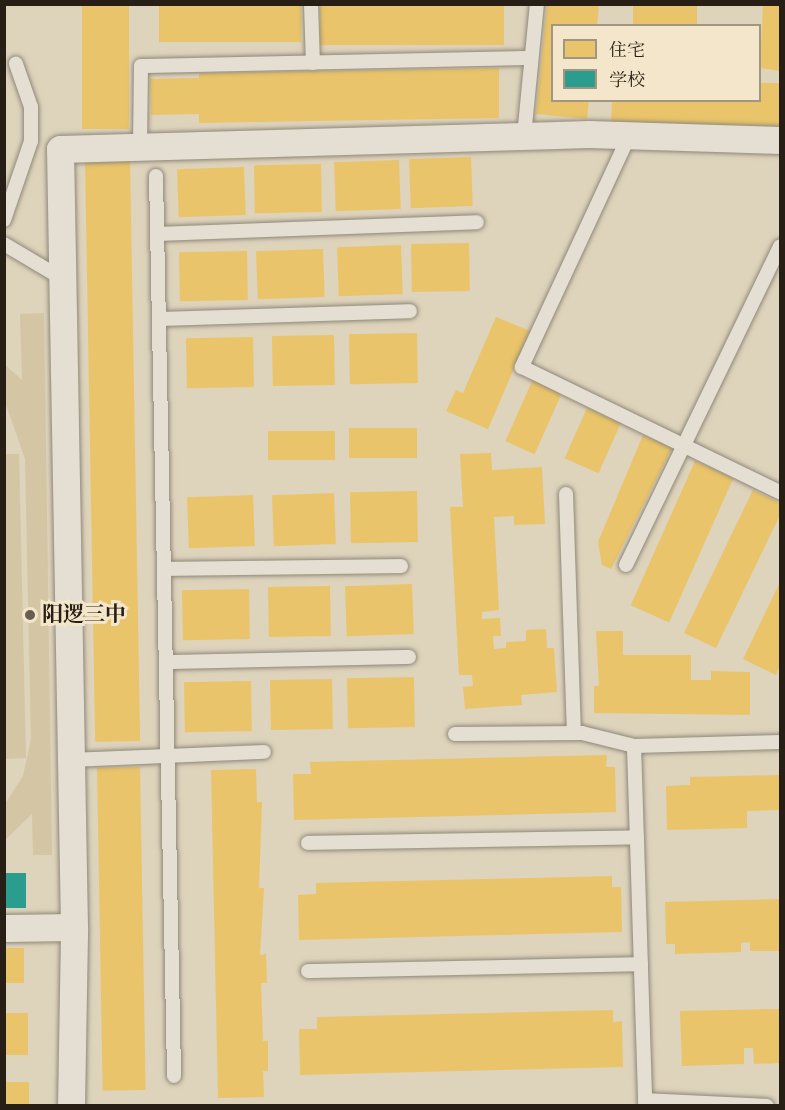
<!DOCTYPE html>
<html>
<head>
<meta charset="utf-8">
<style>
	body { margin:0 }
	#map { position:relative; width:785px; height:1110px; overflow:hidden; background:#ded3bb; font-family:Cardo,"Noto Serif SC",serif }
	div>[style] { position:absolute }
	.green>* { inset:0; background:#d4c5a5 }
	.homes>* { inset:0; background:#e9c46a; transform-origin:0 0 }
	.schools>* { inset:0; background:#2a9d8f; transform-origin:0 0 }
	.roads { filter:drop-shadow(0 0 2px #8f887a) drop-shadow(0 0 2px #8f887a) }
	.lane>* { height:14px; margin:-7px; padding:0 7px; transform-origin:7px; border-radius:7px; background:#e5dfd3 }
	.street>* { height:27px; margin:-13.5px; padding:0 13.5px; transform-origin:13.5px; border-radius:13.5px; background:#e5dfd3 }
	.dots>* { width:16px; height:16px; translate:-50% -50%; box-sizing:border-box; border:3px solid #f3e6ca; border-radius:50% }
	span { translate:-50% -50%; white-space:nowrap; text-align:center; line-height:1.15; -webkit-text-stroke:6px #f3e6ca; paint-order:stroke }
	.poi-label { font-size:21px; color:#271f15; font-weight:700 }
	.left { translate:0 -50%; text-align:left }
	.frame { position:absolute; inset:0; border:6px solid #271f15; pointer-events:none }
	.legend { position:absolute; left:551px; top:24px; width:210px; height:78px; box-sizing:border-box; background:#f3e6ca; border:2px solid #a19682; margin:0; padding:8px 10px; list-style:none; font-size:18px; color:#271f15 }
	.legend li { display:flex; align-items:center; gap:12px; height:30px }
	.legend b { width:30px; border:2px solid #a19682 }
</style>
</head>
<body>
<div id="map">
	<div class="green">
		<i style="clip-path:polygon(44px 313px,52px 855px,33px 855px,32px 814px,5px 840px,5px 804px,23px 776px,31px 739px,25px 459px,5px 402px,4px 364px,22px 380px,20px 314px)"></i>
		<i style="clip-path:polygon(4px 454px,19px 454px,26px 758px,5px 759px)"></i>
	</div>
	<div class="homes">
		<i style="left:82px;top:4px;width:47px;height:125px"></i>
		<i style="left:159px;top:4px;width:142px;height:38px"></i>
		<i style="left:320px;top:4px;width:184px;height:41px"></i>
		<i style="clip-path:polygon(547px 4px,599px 4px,597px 26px,552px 26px,552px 100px,589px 100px,587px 119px,536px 114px)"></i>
		<i style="left:633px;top:4px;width:64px;height:22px"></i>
		<i style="clip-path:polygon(763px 4px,780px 4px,780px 71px,760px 68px)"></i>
		<i style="clip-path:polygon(499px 68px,499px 118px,199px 123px,199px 114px,151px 115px,150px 79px,199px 78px,199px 73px)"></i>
		<i style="clip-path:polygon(760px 83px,780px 83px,780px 126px,611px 124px,612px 100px,760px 100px)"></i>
		<i style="left:471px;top:157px;width:49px;height:62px;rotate:88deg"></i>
		<i style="left:130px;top:160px;width:581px;height:45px;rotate:89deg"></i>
		<i style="left:399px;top:160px;width:49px;height:65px;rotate:88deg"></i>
		<i style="left:321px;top:164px;width:48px;height:67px;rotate:89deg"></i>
		<i style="left:244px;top:167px;width:48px;height:67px;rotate:88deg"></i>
		<i style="left:469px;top:243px;width:48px;height:58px;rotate:89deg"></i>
		<i style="left:401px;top:245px;width:49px;height:64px;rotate:88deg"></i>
		<i style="left:323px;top:249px;width:48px;height:67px;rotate:88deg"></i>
		<i style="left:247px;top:251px;width:49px;height:68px;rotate:89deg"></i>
		<i style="clip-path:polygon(496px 317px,530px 331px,488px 429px,446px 411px,456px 390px,463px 393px)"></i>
		<i style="left:417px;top:333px;width:50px;height:68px;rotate:89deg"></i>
		<i style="left:334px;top:335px;width:50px;height:62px;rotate:89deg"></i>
		<i style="left:253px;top:337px;width:50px;height:67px;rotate:89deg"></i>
		<i style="left:533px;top:379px;width:32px;height:68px;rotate:24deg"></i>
		<i style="left:587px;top:408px;width:37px;height:55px;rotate:24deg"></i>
		<i style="left:417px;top:428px;width:30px;height:68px;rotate:90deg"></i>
		<i style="left:335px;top:431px;width:29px;height:67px;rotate:90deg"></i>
		<i style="clip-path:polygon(643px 435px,672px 448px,611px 569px,602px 565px,598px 542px)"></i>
		<i style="clip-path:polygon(491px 453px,492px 470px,542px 467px,545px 524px,514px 525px,514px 516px,494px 517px,499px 610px,482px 612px,482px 619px,500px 618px,501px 636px,493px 636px,494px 649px,506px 648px,506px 642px,526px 641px,526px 630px,546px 629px,547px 648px,554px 648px,557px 692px,521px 695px,522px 705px,465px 709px,463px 687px,473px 686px,472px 675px,459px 675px,450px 507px,463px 507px,460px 454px)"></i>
		<i style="left:695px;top:461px;width:42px;height:158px;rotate:24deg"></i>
		<i style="clip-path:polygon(753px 490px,780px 503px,780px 515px,716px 648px,684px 633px)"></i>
		<i style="left:417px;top:491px;width:51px;height:67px;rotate:89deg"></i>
		<i style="left:334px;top:493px;width:51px;height:62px;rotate:88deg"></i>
		<i style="left:253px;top:495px;width:51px;height:66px;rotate:88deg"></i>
		<i style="clip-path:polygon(780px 582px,780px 665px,776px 675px,743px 659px)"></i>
		<i style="left:412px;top:584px;width:50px;height:67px;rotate:88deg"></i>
		<i style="left:330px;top:586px;width:50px;height:62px;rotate:89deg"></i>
		<i style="left:249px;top:589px;width:50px;height:67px;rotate:89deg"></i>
		<i style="clip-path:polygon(596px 631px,623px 631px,623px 655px,691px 655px,691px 680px,711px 680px,711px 671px,750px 672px,750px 715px,594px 713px,594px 686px,599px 686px)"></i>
		<i style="left:414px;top:677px;width:50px;height:67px;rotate:89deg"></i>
		<i style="left:332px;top:679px;width:50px;height:62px;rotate:89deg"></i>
		<i style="left:251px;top:681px;width:50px;height:67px;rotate:89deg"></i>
		<i style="clip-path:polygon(607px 755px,606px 767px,615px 767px,616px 812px,294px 820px,293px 774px,311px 774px,310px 762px)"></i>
		<i style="left:140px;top:767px;width:323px;height:43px;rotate:89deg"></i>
		<i style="clip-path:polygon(256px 769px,257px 802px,262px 802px,259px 888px,264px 888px,260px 955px,266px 954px,267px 983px,261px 983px,263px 1041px,268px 1041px,268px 1071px,263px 1071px,264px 1097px,218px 1098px,211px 770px)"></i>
		<i style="clip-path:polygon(780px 775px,780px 810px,747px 811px,747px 828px,667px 830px,666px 786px,690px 785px,690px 777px)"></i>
		<i style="clip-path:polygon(612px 876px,612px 887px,621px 887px,622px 932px,299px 940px,298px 895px,316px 894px,316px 883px)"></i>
		<i style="clip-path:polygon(780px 899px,780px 951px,750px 951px,750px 942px,741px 943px,741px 952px,675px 954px,675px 944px,666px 944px,665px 902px)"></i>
		<i style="left:4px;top:948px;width:20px;height:35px"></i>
		<i style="clip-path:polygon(780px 1009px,780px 1063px,754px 1064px,753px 1048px,744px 1048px,744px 1064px,682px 1066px,680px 1011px)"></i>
		<i style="clip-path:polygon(613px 1010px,613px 1022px,622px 1021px,623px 1067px,300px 1075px,299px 1029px,317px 1029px,317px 1017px)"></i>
		<i style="left:4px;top:1013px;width:24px;height:42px"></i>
		<i style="left:5px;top:1082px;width:24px;height:24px"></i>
	</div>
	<div class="schools">
		<i style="left:26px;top:873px;width:35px;height:22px;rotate:90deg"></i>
	</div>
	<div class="roads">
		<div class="lane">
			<i style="left:311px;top:4px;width:59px;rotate:88.1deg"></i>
			<i style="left:524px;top:136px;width:133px;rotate:-84.4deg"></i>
			<i style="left:629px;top:136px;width:255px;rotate:114.9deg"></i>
			<i style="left:522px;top:367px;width:287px;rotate:25.9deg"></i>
			<i style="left:140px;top:147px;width:81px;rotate:-89.3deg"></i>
			<i style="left:141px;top:66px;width:390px;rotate:-1.2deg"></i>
			<i style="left:156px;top:176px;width:900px;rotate:88.85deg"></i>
			<i style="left:4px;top:220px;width:83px;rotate:-71.1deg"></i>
			<i style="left:31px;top:141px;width:34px;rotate:-90deg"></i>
			<i style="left:31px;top:107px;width:46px;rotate:-109.2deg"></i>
			<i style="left:157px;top:234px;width:320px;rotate:-2.1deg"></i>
			<i style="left:4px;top:244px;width:69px;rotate:30.7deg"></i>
			<i style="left:159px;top:319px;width:251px;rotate:-1.8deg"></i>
			<i style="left:566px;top:494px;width:239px;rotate:88.1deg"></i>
			<i style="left:626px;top:565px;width:354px;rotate:-64.2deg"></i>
			<i style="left:164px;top:569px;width:237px;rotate:-0.7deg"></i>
			<i style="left:166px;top:662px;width:243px;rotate:-1.2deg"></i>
			<i style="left:455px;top:734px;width:127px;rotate:-0.5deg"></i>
			<i style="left:582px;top:733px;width:54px;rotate:14deg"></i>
			<i style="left:634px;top:746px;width:146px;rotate:-1.6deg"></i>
			<i style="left:634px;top:746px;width:360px;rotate:88.2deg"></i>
			<i style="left:71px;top:760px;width:193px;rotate:-2.4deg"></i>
			<i style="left:308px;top:843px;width:329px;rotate:-1deg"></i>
			<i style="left:308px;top:971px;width:333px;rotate:-1.2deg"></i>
			<i style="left:645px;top:1100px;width:122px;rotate:2.8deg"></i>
		</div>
		<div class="street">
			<i style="left:4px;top:928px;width:70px;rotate:-0.8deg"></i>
			<i style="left:71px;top:1106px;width:179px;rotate:-89deg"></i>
			<i style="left:74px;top:927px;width:778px;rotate:-91.03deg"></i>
			<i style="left:60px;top:149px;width:529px;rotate:-1.62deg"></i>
			<i style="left:589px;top:134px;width:191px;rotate:1.8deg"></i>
		</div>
	</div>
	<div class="dots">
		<i style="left:30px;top:615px;background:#675e4f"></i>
	</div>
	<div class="poi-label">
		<span class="left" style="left:42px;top:615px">阳逻三中</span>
	</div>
	<div class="frame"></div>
	<ul class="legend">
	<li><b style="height:16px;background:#e9c46a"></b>住宅</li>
	<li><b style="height:16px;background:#2a9d8f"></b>学校</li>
	</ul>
</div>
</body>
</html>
